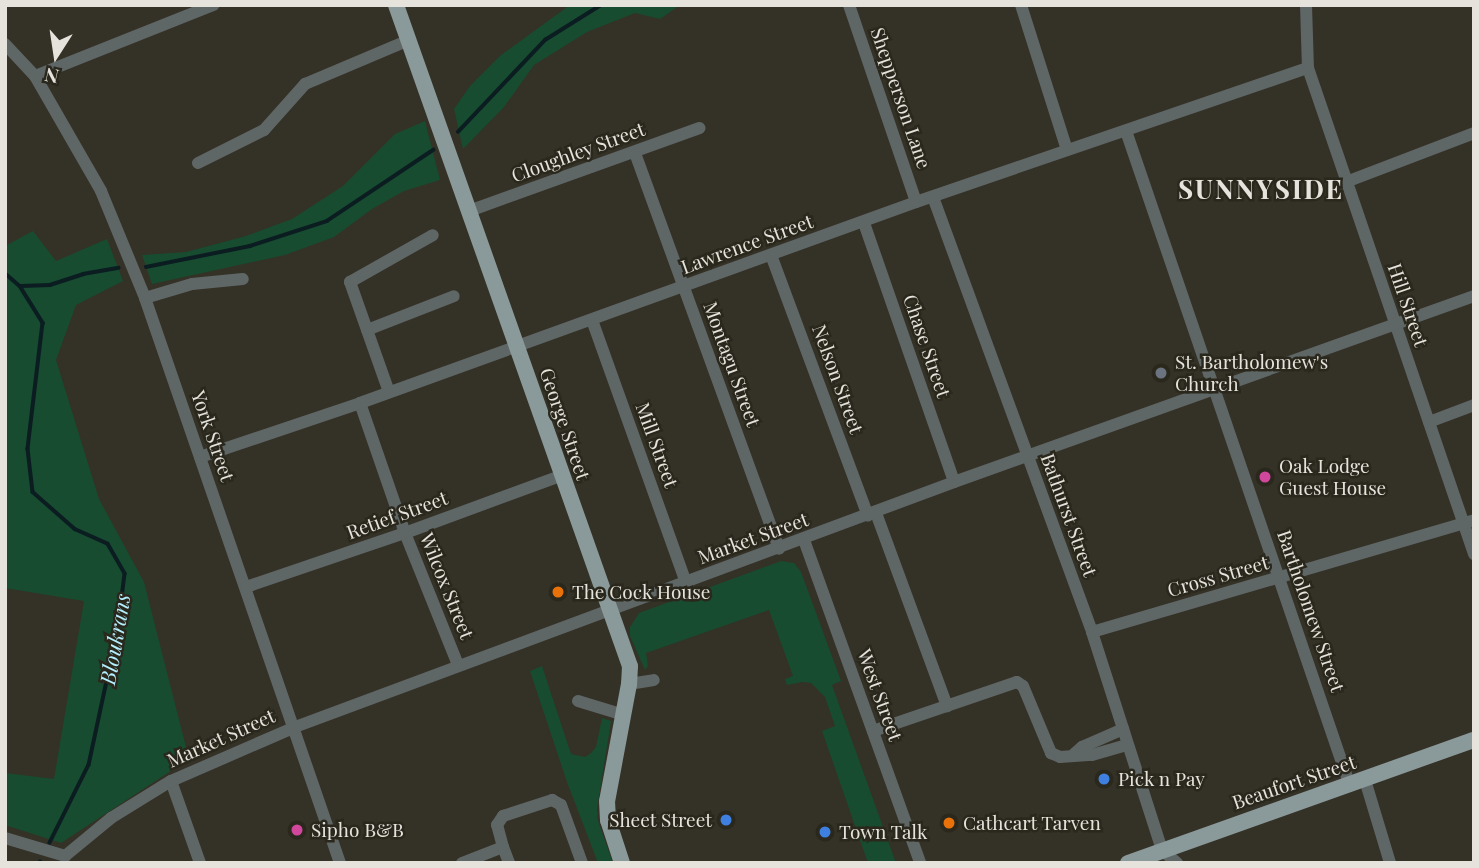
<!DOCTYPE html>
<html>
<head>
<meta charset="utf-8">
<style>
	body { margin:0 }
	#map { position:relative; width:1479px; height:868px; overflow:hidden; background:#343126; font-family:"Playfair Display",serif }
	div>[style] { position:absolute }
	.green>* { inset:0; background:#174c30 }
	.stream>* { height:3.5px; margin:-1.75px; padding:0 1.75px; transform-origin:1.75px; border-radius:1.75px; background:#0b1d21 }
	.minor>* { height:12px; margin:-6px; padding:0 6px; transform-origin:6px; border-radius:6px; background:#5f6666 }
	.major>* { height:16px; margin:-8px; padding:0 8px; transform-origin:8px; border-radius:8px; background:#8a9999 }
	.dots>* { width:19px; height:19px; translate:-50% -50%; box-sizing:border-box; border:4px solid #2a281d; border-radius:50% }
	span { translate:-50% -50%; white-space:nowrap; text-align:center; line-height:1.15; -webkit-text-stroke:5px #2a281d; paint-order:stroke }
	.street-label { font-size:19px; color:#e5e3dc }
	.poi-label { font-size:19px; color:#e5e3dc }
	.left { translate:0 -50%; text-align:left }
	.right { translate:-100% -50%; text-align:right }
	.water-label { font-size:21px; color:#b4effd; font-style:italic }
	.district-label { font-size:26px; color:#e5e3dc; font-weight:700; letter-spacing:2px }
	.frame { position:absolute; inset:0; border:7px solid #e5e3dc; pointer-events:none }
	.north { position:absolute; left:21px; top:21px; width:70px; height:70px; -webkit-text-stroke:5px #2a281d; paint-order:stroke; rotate:192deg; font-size:19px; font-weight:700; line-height:28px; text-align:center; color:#e5e3dc }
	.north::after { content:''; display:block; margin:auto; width:24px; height:32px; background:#e5e3dc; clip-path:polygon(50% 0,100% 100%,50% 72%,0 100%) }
</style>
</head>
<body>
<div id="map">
	<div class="green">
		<i style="clip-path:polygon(570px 5px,680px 5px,660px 19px,635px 13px,587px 32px,534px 65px,504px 107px,463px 149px,454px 109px,470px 86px,501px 55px)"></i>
		<i style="clip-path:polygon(425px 121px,440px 180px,404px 191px,372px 209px,334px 237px,285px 255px,152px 284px,142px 255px,186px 252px,246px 236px,292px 219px,343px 186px,395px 134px)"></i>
		<i style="clip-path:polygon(33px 231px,56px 261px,107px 239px,123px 281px,76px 305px,56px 360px,99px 499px,144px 582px,189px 759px,61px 843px,5px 825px,5px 773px,54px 779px,84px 601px,5px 588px,5px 246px)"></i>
		<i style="clip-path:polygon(781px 561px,794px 563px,801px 572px,841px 681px,832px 685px,896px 863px,868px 863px,822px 731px,835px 726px,825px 697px,811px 683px,802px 682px,787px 685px,785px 679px,793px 676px,769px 610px,646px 653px,648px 666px,645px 670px,630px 636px,630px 627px,639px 613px)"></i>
		<i style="clip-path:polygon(542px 666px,571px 754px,585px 757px,591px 753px,596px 747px,602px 718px,611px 721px,597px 809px,598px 821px,613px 863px,598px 863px,567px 782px,530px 671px)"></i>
	</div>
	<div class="stream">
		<i style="left:458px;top:132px;width:127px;rotate:-46.6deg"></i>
		<i style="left:545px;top:40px;width:66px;rotate:-32deg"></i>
		<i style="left:146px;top:267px;width:106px;rotate:-11.4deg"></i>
		<i style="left:250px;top:246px;width:81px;rotate:-18deg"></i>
		<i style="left:327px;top:221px;width:128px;rotate:-33.8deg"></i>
		<i style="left:5px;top:273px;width:20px;rotate:41deg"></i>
		<i style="left:20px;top:286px;width:44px;rotate:58.1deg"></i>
		<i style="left:43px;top:323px;width:127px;rotate:96.8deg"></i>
		<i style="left:28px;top:449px;width:43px;rotate:83.4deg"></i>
		<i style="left:33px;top:492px;width:56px;rotate:41.4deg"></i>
		<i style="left:75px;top:529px;width:36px;rotate:24deg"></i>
		<i style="left:108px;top:544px;width:34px;rotate:60deg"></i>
		<i style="left:125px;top:574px;width:56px;rotate:97.1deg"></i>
		<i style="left:118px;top:630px;width:138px;rotate:102.1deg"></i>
		<i style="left:89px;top:765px;width:87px;rotate:116.6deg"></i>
		<i style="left:21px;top:286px;width:29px;rotate:-2deg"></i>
		<i style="left:50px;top:285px;width:35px;rotate:-18deg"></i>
		<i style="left:83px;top:274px;width:36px;rotate:-10deg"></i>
		<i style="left:40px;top:863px;width:1px;rotate:-90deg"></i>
	</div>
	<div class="minor">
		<i style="left:849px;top:5px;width:208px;rotate:71.2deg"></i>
		<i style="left:1021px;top:5px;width:152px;rotate:72.4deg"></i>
		<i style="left:1306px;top:5px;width:63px;rotate:88.2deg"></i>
		<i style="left:1308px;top:68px;width:514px;rotate:71.14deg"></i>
		<i style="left:5px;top:44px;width:44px;rotate:46.8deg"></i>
		<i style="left:35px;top:76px;width:133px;rotate:60.1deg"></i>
		<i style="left:101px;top:191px;width:116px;rotate:67.6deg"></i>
		<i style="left:145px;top:298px;width:598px;rotate:70.96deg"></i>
		<i style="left:35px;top:76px;width:192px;rotate:-21.7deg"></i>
		<i style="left:1126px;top:131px;width:692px;rotate:71.12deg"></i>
		<i style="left:635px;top:153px;width:421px;rotate:70deg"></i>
		<i style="left:198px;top:163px;width:74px;rotate:-26.6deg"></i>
		<i style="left:264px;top:130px;width:62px;rotate:-48.3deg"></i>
		<i style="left:305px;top:84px;width:113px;rotate:-22.9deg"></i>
		<i style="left:1346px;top:182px;width:137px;rotate:-20.9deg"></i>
		<i style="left:933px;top:197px;width:463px;rotate:69.9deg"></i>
		<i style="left:1092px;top:632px;width:229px;rotate:72.2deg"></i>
		<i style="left:1162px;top:850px;width:20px;rotate:41deg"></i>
		<i style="left:469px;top:211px;width:245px;rotate:-19.8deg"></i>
		<i style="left:864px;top:223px;width:274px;rotate:70.8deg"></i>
		<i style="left:771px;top:255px;width:278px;rotate:69.6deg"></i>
		<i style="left:145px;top:298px;width:49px;rotate:-16.6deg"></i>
		<i style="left:192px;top:284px;width:51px;rotate:-5.6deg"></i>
		<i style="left:592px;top:320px;width:279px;rotate:70.3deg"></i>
		<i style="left:367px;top:330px;width:93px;rotate:-21.3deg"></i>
		<i style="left:389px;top:392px;width:117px;rotate:-109.5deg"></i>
		<i style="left:350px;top:282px;width:95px;rotate:-29.5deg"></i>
		<i style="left:360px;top:403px;width:138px;rotate:70.9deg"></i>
		<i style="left:405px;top:533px;width:142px;rotate:68.1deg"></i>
		<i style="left:1429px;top:422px;width:48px;rotate:-20.7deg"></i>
		<i style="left:200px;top:457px;width:169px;rotate:-18.6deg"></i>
		<i style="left:360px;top:403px;width:591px;rotate:-19.88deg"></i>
		<i style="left:916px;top:202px;width:414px;rotate:-18.9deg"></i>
		<i style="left:876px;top:513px;width:206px;rotate:69.8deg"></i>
		<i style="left:804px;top:540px;width:343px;rotate:70.2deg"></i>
		<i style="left:246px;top:587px;width:168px;rotate:-18.8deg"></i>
		<i style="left:405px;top:533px;width:165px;rotate:-20.2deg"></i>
		<i style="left:1092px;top:632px;width:398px;rotate:-16.3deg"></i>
		<i style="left:629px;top:684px;width:25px;rotate:-9deg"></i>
		<i style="left:578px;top:701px;width:48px;rotate:16.9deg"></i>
		<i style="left:873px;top:731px;width:152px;rotate:-18.8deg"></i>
		<i style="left:1017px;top:682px;width:7px;rotate:34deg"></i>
		<i style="left:1023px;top:686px;width:73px;rotate:67.3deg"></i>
		<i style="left:1051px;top:753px;width:10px;rotate:24deg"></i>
		<i style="left:1060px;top:757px;width:32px;rotate:-4deg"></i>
		<i style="left:1092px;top:755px;width:37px;rotate:-16deg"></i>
		<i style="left:1074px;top:754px;width:11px;rotate:-41deg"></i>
		<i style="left:1082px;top:747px;width:45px;rotate:-23.7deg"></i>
		<i style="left:1365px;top:780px;width:87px;rotate:73.2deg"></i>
		<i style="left:171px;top:781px;width:87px;rotate:70.5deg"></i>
		<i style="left:5px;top:838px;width:63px;rotate:16.7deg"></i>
		<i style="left:503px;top:847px;width:17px;rotate:69deg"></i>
		<i style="left:65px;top:856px;width:60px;rotate:-39.6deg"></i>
		<i style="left:111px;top:818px;width:70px;rotate:-31.7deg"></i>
		<i style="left:171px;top:781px;width:135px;rotate:-23.5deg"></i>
		<i style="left:295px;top:727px;width:703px;rotate:-20.39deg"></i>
		<i style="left:954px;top:482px;width:552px;rotate:-19.68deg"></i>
		<i style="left:462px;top:863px;width:44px;rotate:-21.3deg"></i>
		<i style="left:503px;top:847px;width:23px;rotate:-105deg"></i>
		<i style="left:497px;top:825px;width:11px;rotate:-56deg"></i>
		<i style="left:503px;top:816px;width:52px;rotate:-18.1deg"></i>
		<i style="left:552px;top:800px;width:10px;rotate:29deg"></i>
		<i style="left:561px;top:805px;width:62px;rotate:70.1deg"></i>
	</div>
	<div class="major">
		<i style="left:396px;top:5px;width:701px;rotate:70.51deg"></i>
		<i style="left:630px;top:666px;width:18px;rotate:93deg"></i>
		<i style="left:629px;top:684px;width:119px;rotate:100.6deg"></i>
		<i style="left:607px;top:801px;width:19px;rotate:87deg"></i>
		<i style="left:608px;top:820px;width:45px;rotate:72deg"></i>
		<i style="left:1128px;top:863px;width:367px;rotate:-19.6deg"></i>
	</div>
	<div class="dots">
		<i style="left:1161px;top:373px;background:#6b7280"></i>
		<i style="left:1265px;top:477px;background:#d1479c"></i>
		<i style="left:558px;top:592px;background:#e8710a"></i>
		<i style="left:1104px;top:779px;background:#3f7fe0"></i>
		<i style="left:726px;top:820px;background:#3f7fe0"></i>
		<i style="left:949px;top:823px;background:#e8710a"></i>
		<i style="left:297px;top:830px;background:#d1479c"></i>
		<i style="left:825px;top:832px;background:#3f7fe0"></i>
	</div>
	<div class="street-label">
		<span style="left:901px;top:98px;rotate:71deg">Shepperson Lane</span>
		<span style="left:578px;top:152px;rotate:-20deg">Cloughley Street</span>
		<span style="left:747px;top:244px;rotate:-20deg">Lawrence Street</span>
		<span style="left:1408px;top:305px;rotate:71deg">Hill Street</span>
		<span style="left:927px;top:346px;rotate:71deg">Chase Street</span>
		<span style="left:732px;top:364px;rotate:70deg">Montagu Street</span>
		<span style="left:838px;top:379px;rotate:70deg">Nelson Street</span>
		<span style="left:565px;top:424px;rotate:71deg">George Street</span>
		<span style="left:213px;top:436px;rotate:71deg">York Street</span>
		<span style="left:657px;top:445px;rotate:70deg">Mill Street</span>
		<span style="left:397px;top:515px;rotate:-20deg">Retief Street</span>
		<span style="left:1069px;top:515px;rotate:70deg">Bathurst Street</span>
		<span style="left:753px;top:538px;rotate:-20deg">Market Street</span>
		<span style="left:1218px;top:576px;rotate:-16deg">Cross Street</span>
		<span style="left:447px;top:586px;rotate:68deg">Wilcox Street</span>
		<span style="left:1311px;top:611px;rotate:71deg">Bartholomew Street</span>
		<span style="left:880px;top:695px;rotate:70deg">West Street</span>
		<span style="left:221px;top:738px;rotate:-24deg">Market Street</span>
		<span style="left:1294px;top:782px;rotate:-19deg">Beaufort Street</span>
	</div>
	<div class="poi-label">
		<span class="left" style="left:1175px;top:373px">St. Bartholomew's<br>Church</span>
		<span class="left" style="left:1279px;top:477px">Oak Lodge<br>Guest House</span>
		<span class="left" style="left:572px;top:592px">The Cock House</span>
		<span class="left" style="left:1118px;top:779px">Pick n Pay</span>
		<span class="right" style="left:712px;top:820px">Sheet Street</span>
		<span class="left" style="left:963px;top:823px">Cathcart Tarven</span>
		<span class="left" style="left:311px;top:830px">Sipho B&amp;B</span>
		<span class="left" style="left:839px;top:832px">Town Talk</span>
	</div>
	<div class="water-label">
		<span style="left:114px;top:639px;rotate:-80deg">Bloukrans</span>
	</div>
	<div class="district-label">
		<span style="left:1261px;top:189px">SUNNYSIDE</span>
	</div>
	<div class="frame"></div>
	<div class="north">N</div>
</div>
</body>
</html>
